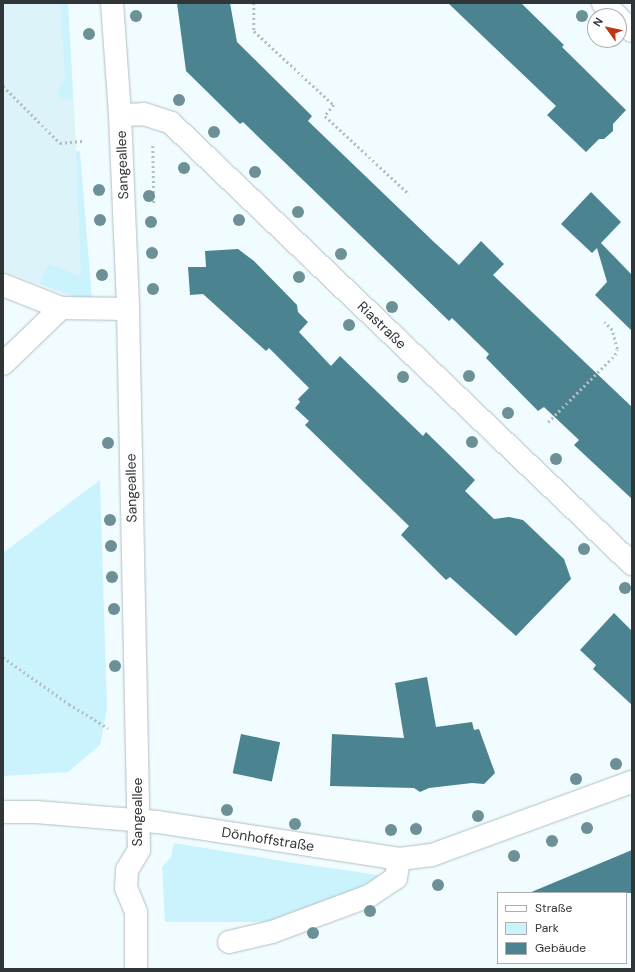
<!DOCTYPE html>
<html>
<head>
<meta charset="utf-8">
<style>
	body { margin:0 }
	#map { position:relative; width:635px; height:972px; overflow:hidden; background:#f0fcff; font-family:"DM Sans",sans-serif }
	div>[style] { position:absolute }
	.built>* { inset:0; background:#dcf3f9 }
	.green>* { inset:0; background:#cbf3fd }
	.building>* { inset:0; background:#4c8390; transform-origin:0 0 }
	.path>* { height:2.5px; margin-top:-1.25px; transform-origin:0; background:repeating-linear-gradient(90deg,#b4bdc0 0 2px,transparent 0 5px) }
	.roads { filter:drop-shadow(0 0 1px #b2bfc3) drop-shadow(0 0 1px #b2bfc3) }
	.minor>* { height:22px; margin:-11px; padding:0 11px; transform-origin:11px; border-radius:11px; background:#fff }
	.trees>* { width:12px; height:12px; margin:-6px; border-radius:50%; background:#6c9096 }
	span { translate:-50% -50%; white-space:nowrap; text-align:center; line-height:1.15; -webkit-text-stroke:4px #fff; paint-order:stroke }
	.street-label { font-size:14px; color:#303537 }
	.frame { position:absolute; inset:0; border:4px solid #303537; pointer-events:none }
	.legend { position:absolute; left:497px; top:892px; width:130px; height:72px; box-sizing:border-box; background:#fff; border:1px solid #acaeaf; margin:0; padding:5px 7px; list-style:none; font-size:12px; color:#303537 }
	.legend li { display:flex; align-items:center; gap:8px; height:20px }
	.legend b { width:20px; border:1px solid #acaeaf }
	.north { position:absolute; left:587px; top:8px; width:40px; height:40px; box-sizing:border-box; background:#fff; border:1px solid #acaeaf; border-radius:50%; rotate:303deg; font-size:11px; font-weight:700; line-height:16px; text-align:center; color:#303537 }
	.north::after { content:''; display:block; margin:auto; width:14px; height:18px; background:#c03613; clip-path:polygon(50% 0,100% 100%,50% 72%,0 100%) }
</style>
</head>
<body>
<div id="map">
	<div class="built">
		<i style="clip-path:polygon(3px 3px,68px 3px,85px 302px,3px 271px)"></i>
	</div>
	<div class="green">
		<i style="clip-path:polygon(60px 3px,68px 3px,73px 99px,61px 100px,57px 90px,65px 79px)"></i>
		<i style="clip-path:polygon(80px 151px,92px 299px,81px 298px,40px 284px,48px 264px,81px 276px,76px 152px)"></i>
		<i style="clip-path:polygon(100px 480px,107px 709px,100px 745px,68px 772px,3px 776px,3px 553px)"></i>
		<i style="clip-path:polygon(174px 843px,289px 862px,378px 875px,376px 882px,271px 922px,165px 922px,162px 867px,171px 857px)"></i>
	</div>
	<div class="building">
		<i style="clip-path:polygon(177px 3px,230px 3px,237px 42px,312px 116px,308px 121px,435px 243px,459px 265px,481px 241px,504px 264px,493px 275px,632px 407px,632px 499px,574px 445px,579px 440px,544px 407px,538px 411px,486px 358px,489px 354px,452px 318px,449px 321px,243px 122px,240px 124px,186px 71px)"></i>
		<i style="clip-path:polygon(448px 3px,521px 3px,564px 45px,562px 47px,626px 110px,613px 124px,613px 131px,604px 139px,599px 139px,586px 152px,547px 115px,556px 106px)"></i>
		<i style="clip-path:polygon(591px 192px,621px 222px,601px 243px,632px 275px,632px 331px,595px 295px,607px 282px,597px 248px,592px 253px,561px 224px)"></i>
		<i style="clip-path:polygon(238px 249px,254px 261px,297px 305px,298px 312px,308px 322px,299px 332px,331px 366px,340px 356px,423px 436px,426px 432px,475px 480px,465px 491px,494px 519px,509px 517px,523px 520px,564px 559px,571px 579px,516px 636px,450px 577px,446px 580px,401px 535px,409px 526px,305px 425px,309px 421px,295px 408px,300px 402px,298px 399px,309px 388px,269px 348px,266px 351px,203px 294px,190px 295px,188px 267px,206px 267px,205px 251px)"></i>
		<i style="clip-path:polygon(614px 613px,632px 631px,632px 705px,593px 669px,596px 665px,580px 650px)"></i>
		<i style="clip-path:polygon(427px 677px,436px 727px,472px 722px,474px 730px,479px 729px,495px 773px,484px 784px,472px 783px,429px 788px,420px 792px,414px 788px,330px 786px,332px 734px,404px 738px,395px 683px)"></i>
		<i style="left:241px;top:734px;width:40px;height:40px;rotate:12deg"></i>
		<i style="clip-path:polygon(632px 850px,632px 893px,529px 893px)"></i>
	</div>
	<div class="path">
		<i style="left:254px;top:3px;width:28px;rotate:90deg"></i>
		<i style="left:254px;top:31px;width:109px;rotate:42.8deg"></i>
		<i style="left:334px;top:105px;width:14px;rotate:129deg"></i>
		<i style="left:325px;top:116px;width:115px;rotate:42.9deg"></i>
		<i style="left:3px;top:86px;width:81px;rotate:45deg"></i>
		<i style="left:60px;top:143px;width:25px;rotate:-5deg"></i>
		<i style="left:153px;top:146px;width:57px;rotate:89deg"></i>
		<i style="left:548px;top:422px;width:95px;rotate:-45deg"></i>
		<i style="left:615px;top:355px;width:6px;rotate:-72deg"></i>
		<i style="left:617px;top:349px;width:20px;rotate:-105deg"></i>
		<i style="left:612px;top:330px;width:11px;rotate:-135deg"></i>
		<i style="left:3px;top:657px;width:81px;rotate:35.5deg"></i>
		<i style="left:69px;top:704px;width:46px;rotate:31.6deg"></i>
	</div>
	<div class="roads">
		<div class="minor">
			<i style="left:112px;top:3px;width:112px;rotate:85.9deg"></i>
			<i style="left:120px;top:115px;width:194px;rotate:87.6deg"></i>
			<i style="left:128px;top:309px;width:541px;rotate:88.84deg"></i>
			<i style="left:139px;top:850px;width:23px;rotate:121deg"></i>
			<i style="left:127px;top:870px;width:18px;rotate:93deg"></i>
			<i style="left:126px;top:888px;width:26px;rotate:67deg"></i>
			<i style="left:136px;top:912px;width:57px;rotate:90deg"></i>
			<i style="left:603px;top:3px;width:19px;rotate:43deg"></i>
			<i style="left:619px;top:18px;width:18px;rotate:45deg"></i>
			<i style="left:120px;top:115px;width:24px;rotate:-2deg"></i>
			<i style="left:144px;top:114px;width:28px;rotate:18deg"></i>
			<i style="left:171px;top:123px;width:638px;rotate:43.73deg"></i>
			<i style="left:3px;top:285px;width:62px;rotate:21.6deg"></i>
			<i style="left:61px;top:308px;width:67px;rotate:0.9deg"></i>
			<i style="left:3px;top:364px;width:81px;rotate:-44deg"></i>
			<i style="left:3px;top:812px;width:33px"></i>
			<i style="left:36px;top:812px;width:122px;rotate:4.7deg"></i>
			<i style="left:158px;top:822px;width:244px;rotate:8.7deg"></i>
			<i style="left:399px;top:859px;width:33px;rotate:-7deg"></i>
			<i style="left:432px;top:855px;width:213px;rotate:-20.1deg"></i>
			<i style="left:229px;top:942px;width:44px;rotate:-13.1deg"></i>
			<i style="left:272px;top:932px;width:103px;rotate:-20.4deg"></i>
			<i style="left:369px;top:896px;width:32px;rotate:-34deg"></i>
			<i style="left:396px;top:878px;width:19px;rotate:-81deg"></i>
		</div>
	</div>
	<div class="trees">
		<i style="left:136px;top:16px"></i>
		<i style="left:582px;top:16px"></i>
		<i style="left:89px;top:34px"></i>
		<i style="left:179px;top:100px"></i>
		<i style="left:214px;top:132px"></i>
		<i style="left:184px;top:168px"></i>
		<i style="left:255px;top:172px"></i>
		<i style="left:99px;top:190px"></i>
		<i style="left:149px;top:196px"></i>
		<i style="left:298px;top:212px"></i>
		<i style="left:100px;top:220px"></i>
		<i style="left:239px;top:220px"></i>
		<i style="left:151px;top:222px"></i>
		<i style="left:152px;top:253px"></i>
		<i style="left:341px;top:254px"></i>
		<i style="left:102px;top:275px"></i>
		<i style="left:299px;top:277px"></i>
		<i style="left:153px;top:289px"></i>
		<i style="left:392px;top:307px"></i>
		<i style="left:349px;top:325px"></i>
		<i style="left:469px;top:376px"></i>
		<i style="left:403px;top:377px"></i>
		<i style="left:508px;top:413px"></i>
		<i style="left:472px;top:442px"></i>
		<i style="left:108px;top:443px"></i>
		<i style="left:556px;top:459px"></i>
		<i style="left:110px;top:520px"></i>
		<i style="left:111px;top:546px"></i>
		<i style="left:584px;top:549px"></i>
		<i style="left:112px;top:577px"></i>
		<i style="left:625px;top:588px"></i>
		<i style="left:114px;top:609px"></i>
		<i style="left:115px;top:666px"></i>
		<i style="left:616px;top:764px"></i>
		<i style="left:576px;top:779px"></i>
		<i style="left:227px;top:810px"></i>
		<i style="left:478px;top:816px"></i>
		<i style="left:295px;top:824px"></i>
		<i style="left:587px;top:828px"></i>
		<i style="left:416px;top:829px"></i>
		<i style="left:391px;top:830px"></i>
		<i style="left:552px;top:841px"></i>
		<i style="left:514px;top:856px"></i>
		<i style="left:438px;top:885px"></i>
		<i style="left:370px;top:911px"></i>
		<i style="left:313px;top:933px"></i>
	</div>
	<div class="street-label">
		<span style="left:122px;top:165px;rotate:-92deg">Sangeallee</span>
		<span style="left:382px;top:325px;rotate:44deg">Riastraße</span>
		<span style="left:131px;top:488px;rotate:-91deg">Sangeallee</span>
		<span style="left:137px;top:812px;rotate:-90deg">Sangeallee</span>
		<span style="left:268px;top:839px;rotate:9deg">Dönhoffstraße</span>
	</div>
	<div class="frame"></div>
	<ul class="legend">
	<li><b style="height:5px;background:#fff"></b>Straße</li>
	<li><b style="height:11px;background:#cbf3fd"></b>Park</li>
	<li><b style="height:11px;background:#4c8390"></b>Gebäude</li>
	</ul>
	<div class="north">N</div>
</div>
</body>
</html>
